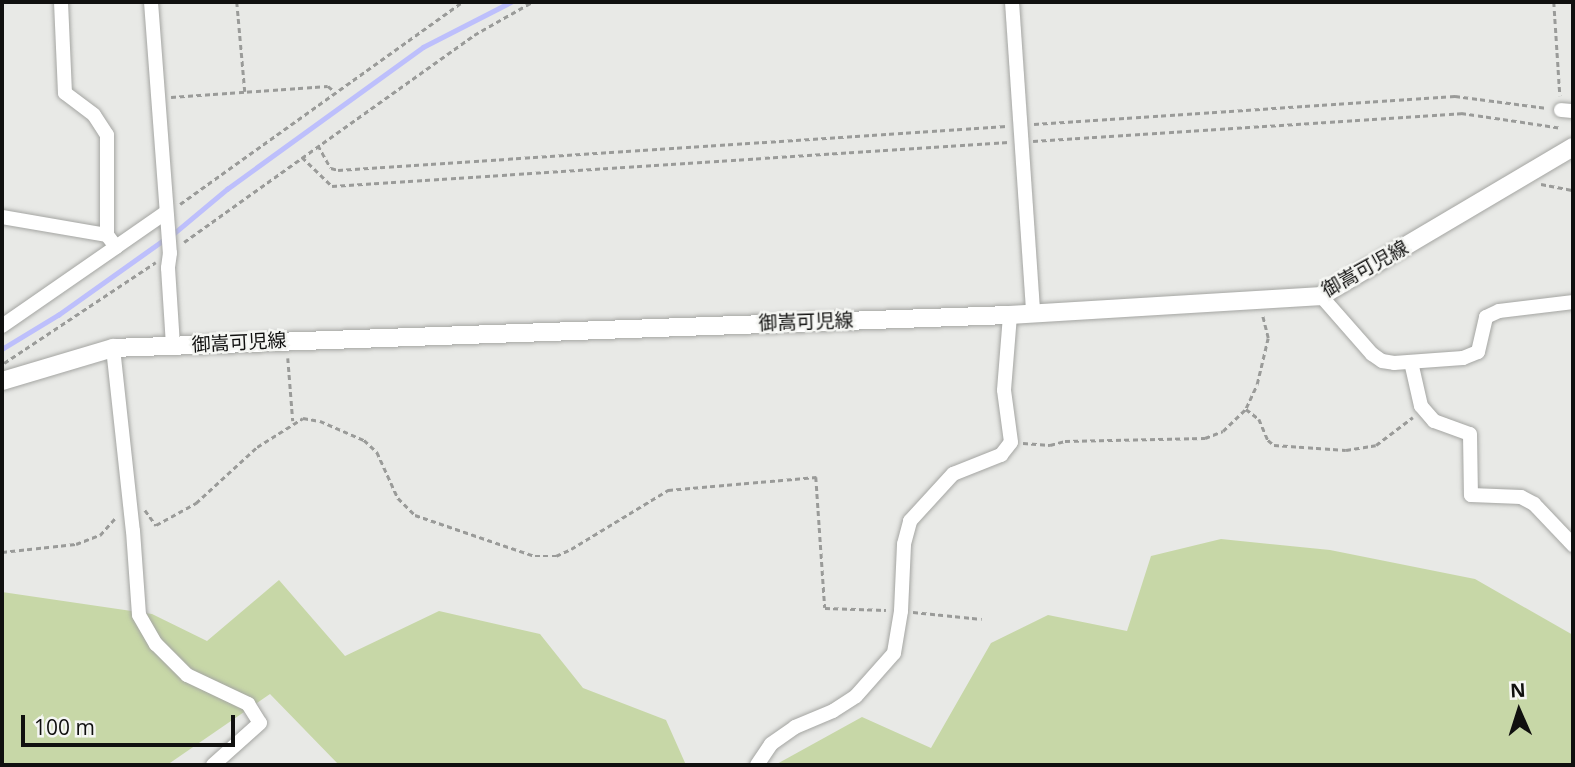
<!DOCTYPE html>
<html>
<head>
<meta charset="utf-8">
<style>
	body { margin:0 }
	#map { position:relative; width:1575px; height:767px; overflow:hidden; background:#e8e9e6; font-family:"Open Sans","Noto Sans JP",sans-serif }
	div>[style] { position:absolute }
	.green>* { inset:0; background:#c7d7a7 }
	.stream>* { height:4.5px; margin:-2.25px; padding:0 2.25px; transform-origin:2.25px; border-radius:2.25px; background:#bdbffc }
	.path>* { height:2.5px; margin-top:-1.25px; transform-origin:0; background:repeating-linear-gradient(90deg,#9a9b99 0 5px,transparent 0 8.5px) }
	.roads { filter:drop-shadow(0 0 2px #a4a5a2) drop-shadow(0 0 2px #a4a5a2) }
	.minor>* { height:14px; margin:-7px; padding:0 7px; transform-origin:7px; border-radius:7px; background:#fff }
	.major>* { height:18px; margin:-9px; padding:0 9px; transform-origin:9px; border-radius:9px; background:#fff }
	span { translate:-50% -50%; white-space:nowrap; text-align:center; line-height:1.15; -webkit-text-stroke:5px #f5f6f3; paint-order:stroke }
	.street-label { font-size:19px; color:#10100f }
	.frame { position:absolute; inset:0; border:4px solid #10100f; pointer-events:none }
	.north { position:absolute; left:1484px; top:676px; width:70px; height:70px; -webkit-text-stroke:5px #f5f6f3; paint-order:stroke; rotate:357deg; font-size:19px; font-weight:700; line-height:28px; text-align:center; color:#10100f }
	.north::after { content:''; display:block; margin:auto; width:24px; height:32px; background:#10100f; clip-path:polygon(50% 0,100% 100%,50% 72%,0 100%) }
	.scale { position:absolute; left:21px; top:715px; width:214px; height:32px; box-sizing:border-box; border:4px solid #10100f; border-top:0; padding-left:9px; font-size:21px; line-height:24px; white-space:nowrap; color:#10100f; -webkit-text-stroke:5px #f5f6f3; paint-order:stroke }
</style>
</head>
<body>
<div id="map">
	<div class="green">
		<i style="clip-path:polygon(1221px 539px,1330px 550px,1475px 579px,1573px 635px,1573px 765px,775px 765px,862px 717px,931px 748px,991px 643px,1048px 615px,1127px 631px,1151px 556px)"></i>
		<i style="clip-path:polygon(279px 580px,345px 656px,439px 611px,540px 634px,583px 688px,666px 720px,686px 765px,339px 765px,270px 694px,167px 765px,2px 765px,2px 592px,152px 614px,207px 641px)"></i>
	</div>
	<div class="stream">
		<i style="left:172px;top:235px;width:72px;rotate:-39.9deg"></i>
		<i style="left:227px;top:189px;width:242px;rotate:-35.9deg"></i>
		<i style="left:423px;top:47px;width:99px;rotate:-27.1deg"></i>
		<i style="left:2px;top:349px;width:66px;rotate:-31.3deg"></i>
		<i style="left:58px;top:315px;width:131px;rotate:-35.4deg"></i>
	</div>
	<div class="path">
		<i style="left:237px;top:2px;width:90px;rotate:84.9deg"></i>
		<i style="left:1554px;top:2px;width:94px;rotate:86.3deg"></i>
		<i style="left:171px;top:97px;width:157px;rotate:-4deg"></i>
		<i style="left:328px;top:86px;width:8px;rotate:40deg"></i>
		<i style="left:1034px;top:124px;width:422px;rotate:-3.8deg"></i>
		<i style="left:1455px;top:96px;width:93px;rotate:7.4deg"></i>
		<i style="left:1033px;top:141px;width:429px;rotate:-3.7deg"></i>
		<i style="left:1461px;top:113px;width:102px;rotate:8.4deg"></i>
		<i style="left:318px;top:145px;width:26px;rotate:61deg"></i>
		<i style="left:331px;top:168px;width:7px;rotate:16deg"></i>
		<i style="left:338px;top:170px;width:670px;rotate:-3.76deg"></i>
		<i style="left:302px;top:157px;width:42px;rotate:44deg"></i>
		<i style="left:332px;top:186px;width:678px;rotate:-3.72deg"></i>
		<i style="left:1541px;top:184px;width:33px;rotate:11deg"></i>
		<i style="left:180px;top:204px;width:347px;rotate:-35.6deg"></i>
		<i style="left:184px;top:242px;width:356px;rotate:-35.5deg"></i>
		<i style="left:474px;top:35px;width:67px;rotate:-29.6deg"></i>
		<i style="left:288px;top:358px;width:63px;rotate:85.5deg"></i>
		<i style="left:4px;top:363px;width:182px;rotate:-33.6deg"></i>
		<i style="left:1246px;top:408px;width:26px;rotate:-65deg"></i>
		<i style="left:1257px;top:384px;width:47px;rotate:-76.6deg"></i>
		<i style="left:1268px;top:338px;width:25px;rotate:-104deg"></i>
		<i style="left:1023px;top:443px;width:27px;rotate:4deg"></i>
		<i style="left:1050px;top:445px;width:16px;rotate:-15deg"></i>
		<i style="left:1065px;top:441px;width:140px;rotate:-1.2deg"></i>
		<i style="left:1205px;top:438px;width:19px;rotate:-21deg"></i>
		<i style="left:1223px;top:431px;width:32px;rotate:-44deg"></i>
		<i style="left:1246px;top:409px;width:16px;rotate:38deg"></i>
		<i style="left:1259px;top:419px;width:23px;rotate:67deg"></i>
		<i style="left:1268px;top:440px;width:8px;rotate:40deg"></i>
		<i style="left:1274px;top:445px;width:72px;rotate:4deg"></i>
		<i style="left:1346px;top:450px;width:30px;rotate:-9deg"></i>
		<i style="left:1376px;top:445px;width:46px;rotate:-37.1deg"></i>
		<i style="left:145px;top:510px;width:19px;rotate:54deg"></i>
		<i style="left:156px;top:525px;width:46px;rotate:-28.8deg"></i>
		<i style="left:196px;top:503px;width:83px;rotate:-42.6deg"></i>
		<i style="left:257px;top:447px;width:54px;rotate:-32.2deg"></i>
		<i style="left:303px;top:418px;width:17px;rotate:10deg"></i>
		<i style="left:320px;top:421px;width:48px;rotate:23.4deg"></i>
		<i style="left:364px;top:440px;width:18px;rotate:43deg"></i>
		<i style="left:377px;top:452px;width:51px;rotate:65.5deg"></i>
		<i style="left:398px;top:498px;width:24px;rotate:45deg"></i>
		<i style="left:415px;top:515px;width:127px;rotate:18.9deg"></i>
		<i style="left:535px;top:556px;width:21px"></i>
		<i style="left:556px;top:556px;width:17px;rotate:-25deg"></i>
		<i style="left:571px;top:549px;width:114px;rotate:-31.3deg"></i>
		<i style="left:668px;top:490px;width:149px;rotate:-5deg"></i>
		<i style="left:816px;top:477px;width:131px;rotate:86.1deg"></i>
		<i style="left:825px;top:608px;width:61px;rotate:1.9deg"></i>
		<i style="left:2px;top:552px;width:74px;rotate:-6.2deg"></i>
		<i style="left:76px;top:544px;width:26px;rotate:-21deg"></i>
		<i style="left:100px;top:535px;width:25px;rotate:-48deg"></i>
		<i style="left:913px;top:612px;width:69px;rotate:5.8deg"></i>
	</div>
	<div class="roads">
		<div class="minor">
			<i style="left:61px;top:2px;width:91px;rotate:87.5deg"></i>
			<i style="left:65px;top:93px;width:36px;rotate:37deg"></i>
			<i style="left:94px;top:115px;width:24px;rotate:57deg"></i>
			<i style="left:107px;top:135px;width:100px;rotate:90deg"></i>
			<i style="left:151px;top:2px;width:252px;rotate:85.7deg"></i>
			<i style="left:170px;top:253px;width:15px;rotate:98deg"></i>
			<i style="left:168px;top:268px;width:78px;rotate:86.3deg"></i>
			<i style="left:1012px;top:2px;width:312px;rotate:86.1deg"></i>
			<i style="left:1561px;top:110px;width:12px;rotate:5deg"></i>
			<i style="left:2px;top:217px;width:107px;rotate:9.7deg"></i>
			<i style="left:107px;top:235px;width:15px;rotate:53deg"></i>
			<i style="left:116px;top:247px;width:60px;rotate:-34.8deg"></i>
			<i style="left:1321px;top:296px;width:77px;rotate:48.7deg"></i>
			<i style="left:1372px;top:354px;width:12px;rotate:35deg"></i>
			<i style="left:1382px;top:361px;width:12px;rotate:9deg"></i>
			<i style="left:1394px;top:363px;width:69px;rotate:-4.1deg"></i>
			<i style="left:1463px;top:358px;width:16px;rotate:-22deg"></i>
			<i style="left:1478px;top:352px;width:36px;rotate:-77deg"></i>
			<i style="left:1486px;top:317px;width:14px;rotate:-25deg"></i>
			<i style="left:1499px;top:311px;width:75px;rotate:-6.9deg"></i>
			<i style="left:2px;top:326px;width:139px;rotate:-34.7deg"></i>
			<i style="left:113px;top:348px;width:184px;rotate:83.8deg"></i>
			<i style="left:133px;top:531px;width:84px;rotate:85.9deg"></i>
			<i style="left:139px;top:615px;width:34px;rotate:60deg"></i>
			<i style="left:156px;top:644px;width:44px;rotate:45deg"></i>
			<i style="left:187px;top:675px;width:68px;rotate:25.4deg"></i>
			<i style="left:248px;top:704px;width:22px;rotate:58deg"></i>
			<i style="left:260px;top:723px;width:63px;rotate:138.2deg"></i>
			<i style="left:1411px;top:362px;width:45px;rotate:77.2deg"></i>
			<i style="left:1421px;top:406px;width:20px;rotate:49deg"></i>
			<i style="left:1434px;top:421px;width:38px;rotate:20deg"></i>
			<i style="left:1470px;top:434px;width:61px;rotate:89.1deg"></i>
			<i style="left:1471px;top:495px;width:50px;rotate:2.3deg"></i>
			<i style="left:1521px;top:497px;width:15px;rotate:28deg"></i>
			<i style="left:1534px;top:504px;width:57px;rotate:46.4deg"></i>
			<i style="left:757px;top:765px;width:25px;rotate:-56deg"></i>
			<i style="left:771px;top:744px;width:29px;rotate:-35deg"></i>
			<i style="left:795px;top:727px;width:41px;rotate:-22.8deg"></i>
			<i style="left:833px;top:711px;width:27px;rotate:-33deg"></i>
			<i style="left:856px;top:696px;width:57px;rotate:-48.5deg"></i>
			<i style="left:894px;top:653px;width:43px;rotate:-80.5deg"></i>
			<i style="left:901px;top:611px;width:67px;rotate:-87.4deg"></i>
			<i style="left:904px;top:544px;width:24px;rotate:-75deg"></i>
			<i style="left:910px;top:521px;width:64px;rotate:-47.5deg"></i>
			<i style="left:953px;top:474px;width:52px;rotate:-21.6deg"></i>
			<i style="left:1001px;top:455px;width:16px;rotate:-52deg"></i>
			<i style="left:1011px;top:442px;width:52px;rotate:-97.7deg"></i>
			<i style="left:1004px;top:390px;width:75px;rotate:-85.4deg"></i>
		</div>
		<div class="major">
			<i style="left:2px;top:381px;width:116px;rotate:-16.6deg"></i>
			<i style="left:113px;top:348px;width:898px;rotate:-2.11deg"></i>
			<i style="left:1010px;top:315px;width:312px;rotate:-3.5deg"></i>
			<i style="left:1321px;top:296px;width:293px;rotate:-30.6deg"></i>
		</div>
	</div>
	<div class="street-label">
		<span style="left:1365px;top:269px;rotate:-29deg">御嵩可児線</span>
		<span style="left:806px;top:322px;rotate:-2deg">御嵩可児線</span>
		<span style="left:239px;top:343px;rotate:-3deg">御嵩可児線</span>
	</div>
	<div class="frame"></div>
	<div class="north">N</div>
	<div class="scale">100 m</div>
</div>
</body>
</html>
